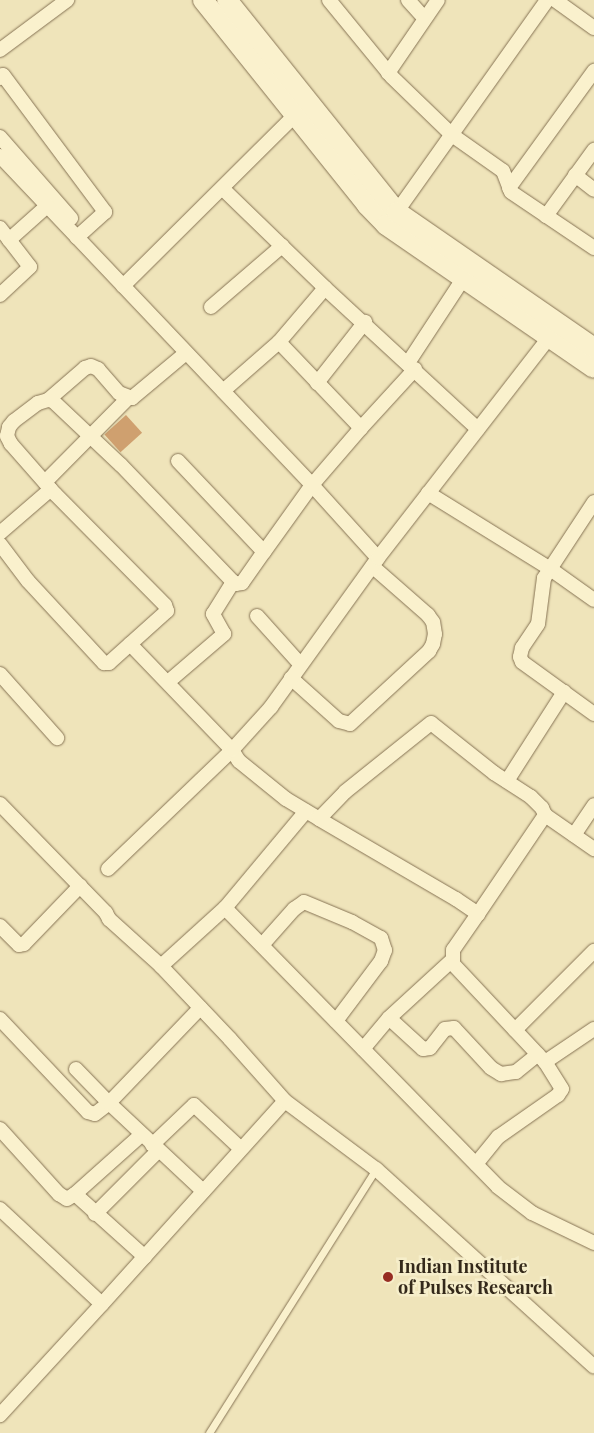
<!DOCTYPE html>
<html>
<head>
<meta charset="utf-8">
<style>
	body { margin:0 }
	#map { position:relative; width:594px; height:1433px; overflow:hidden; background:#efe4ba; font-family:"Playfair Display",serif }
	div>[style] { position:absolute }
	.building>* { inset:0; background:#cfa06f; transform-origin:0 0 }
	.roads { filter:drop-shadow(0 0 1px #867354) drop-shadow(0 0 1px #867354) }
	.lane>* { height:7px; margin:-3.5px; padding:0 3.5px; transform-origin:3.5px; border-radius:3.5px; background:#faf1cd }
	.street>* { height:14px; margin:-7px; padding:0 7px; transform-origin:7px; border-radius:7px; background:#faf1cd }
	.secondary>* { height:20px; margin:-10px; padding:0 10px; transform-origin:10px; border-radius:10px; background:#faf1cd }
	.dots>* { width:14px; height:14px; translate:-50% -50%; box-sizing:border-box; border:2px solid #f6eeca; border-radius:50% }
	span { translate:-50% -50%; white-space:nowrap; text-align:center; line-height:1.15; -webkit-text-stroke:5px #f6eeca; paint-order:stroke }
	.poi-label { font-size:18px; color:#34291a; font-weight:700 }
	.left { translate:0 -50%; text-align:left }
</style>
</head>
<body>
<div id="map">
	<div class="building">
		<i style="left:126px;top:415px;width:24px;height:29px;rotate:48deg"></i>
	</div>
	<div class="roads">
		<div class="lane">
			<i style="left:209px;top:1433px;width:312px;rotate:-57.7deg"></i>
		</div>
		<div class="street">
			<i style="left:329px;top:0;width:99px;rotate:50.7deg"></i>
			<i style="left:392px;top:77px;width:83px;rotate:44deg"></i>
			<i style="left:452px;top:135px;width:62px;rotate:35.2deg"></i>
			<i style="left:503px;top:171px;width:22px;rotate:69deg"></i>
			<i style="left:511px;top:192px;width:100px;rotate:34deg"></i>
			<i style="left:408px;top:0;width:24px;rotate:48deg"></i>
			<i style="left:555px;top:0;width:48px;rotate:35.7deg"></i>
			<i style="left:0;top:50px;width:84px;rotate:-36.7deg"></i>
			<i style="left:388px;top:73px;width:88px;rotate:-55.6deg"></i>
			<i style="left:0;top:78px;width:4px;rotate:-45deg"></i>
			<i style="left:3px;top:75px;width:171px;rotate:53.3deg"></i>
			<i style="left:105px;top:212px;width:38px;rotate:138deg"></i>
			<i style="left:0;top:137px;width:108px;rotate:48.8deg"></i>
			<i style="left:0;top:156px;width:453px;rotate:46.5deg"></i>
			<i style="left:312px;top:485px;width:98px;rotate:47.9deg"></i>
			<i style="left:575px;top:175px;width:24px;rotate:38deg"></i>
			<i style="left:509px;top:188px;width:145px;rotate:-54deg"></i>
			<i style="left:223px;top:189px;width:142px;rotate:44.1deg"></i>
			<i style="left:325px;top:288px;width:208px;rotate:42.7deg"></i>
			<i style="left:546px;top:216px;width:82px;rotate:-54deg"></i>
			<i style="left:393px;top:217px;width:266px;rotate:-54.6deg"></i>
			<i style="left:0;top:228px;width:49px;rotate:52.4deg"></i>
			<i style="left:30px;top:267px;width:41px;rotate:137deg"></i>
			<i style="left:9px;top:240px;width:51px;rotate:-41.8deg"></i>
			<i style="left:123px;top:286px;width:243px;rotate:-44.8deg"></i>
			<i style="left:325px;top:288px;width:71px;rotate:130.4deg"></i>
			<i style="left:279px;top:342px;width:119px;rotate:46.4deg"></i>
			<i style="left:361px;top:428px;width:80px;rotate:-47.5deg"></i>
			<i style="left:211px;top:307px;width:94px;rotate:-40.7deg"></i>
			<i style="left:408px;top:363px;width:100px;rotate:-56.8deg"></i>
			<i style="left:317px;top:383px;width:78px;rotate:-51.8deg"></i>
			<i style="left:223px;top:391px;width:74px;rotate:-41.2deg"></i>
			<i style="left:48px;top:400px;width:49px;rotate:-40.9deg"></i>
			<i style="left:85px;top:368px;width:6px;rotate:-18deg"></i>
			<i style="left:91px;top:366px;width:8px;rotate:23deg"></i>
			<i style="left:98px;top:369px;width:32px;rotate:49deg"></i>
			<i style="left:119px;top:393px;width:14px;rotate:21deg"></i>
			<i style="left:132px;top:398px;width:70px;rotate:-39.8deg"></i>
			<i style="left:178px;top:461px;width:125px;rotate:46.6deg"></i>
			<i style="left:264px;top:552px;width:82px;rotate:-54.4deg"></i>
			<i style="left:312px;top:485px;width:75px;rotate:-49.3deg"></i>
			<i style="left:45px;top:482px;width:118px;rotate:-45.3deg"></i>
			<i style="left:428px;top:493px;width:142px;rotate:31.8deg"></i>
			<i style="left:549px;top:568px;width:55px;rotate:35.4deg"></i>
			<i style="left:594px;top:502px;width:91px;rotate:123.3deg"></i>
			<i style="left:544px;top:578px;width:46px;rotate:97.4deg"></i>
			<i style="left:538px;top:624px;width:29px;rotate:124deg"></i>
			<i style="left:522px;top:648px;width:9px;rotate:103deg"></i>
			<i style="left:520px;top:657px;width:5px;rotate:68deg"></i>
			<i style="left:522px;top:662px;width:89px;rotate:35.8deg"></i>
			<i style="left:0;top:533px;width:67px;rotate:-40.8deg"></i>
			<i style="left:0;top:544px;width:46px;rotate:52.9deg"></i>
			<i style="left:28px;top:581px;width:112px;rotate:47.2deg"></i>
			<i style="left:104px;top:663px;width:5px"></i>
			<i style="left:109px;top:663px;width:78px;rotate:-41.9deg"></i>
			<i style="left:167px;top:611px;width:6px;rotate:-108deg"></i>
			<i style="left:165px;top:605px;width:156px;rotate:-134.7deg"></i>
			<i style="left:55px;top:494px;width:67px;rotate:-131.3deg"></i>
			<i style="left:11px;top:444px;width:9px;rotate:-117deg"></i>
			<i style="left:7px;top:436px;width:9px;rotate:-77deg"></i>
			<i style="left:9px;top:427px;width:8px;rotate:-50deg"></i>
			<i style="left:14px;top:421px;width:30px;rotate:-37deg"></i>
			<i style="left:38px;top:403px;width:10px;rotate:-17deg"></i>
			<i style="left:48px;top:400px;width:5px;rotate:11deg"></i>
			<i style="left:53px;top:401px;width:93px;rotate:43.3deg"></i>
			<i style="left:121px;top:465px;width:165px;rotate:46.2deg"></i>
			<i style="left:235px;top:584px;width:7px;rotate:-8deg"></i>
			<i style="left:242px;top:583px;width:38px;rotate:-55deg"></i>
			<i style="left:257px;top:616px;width:64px;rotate:48.1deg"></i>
			<i style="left:130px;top:644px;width:147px;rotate:46.1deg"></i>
			<i style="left:232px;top:750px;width:13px;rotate:58deg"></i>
			<i style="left:239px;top:761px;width:60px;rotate:39deg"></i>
			<i style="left:286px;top:799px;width:39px;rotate:31deg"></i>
			<i style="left:319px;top:819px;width:159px;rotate:30.3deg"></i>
			<i style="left:456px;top:899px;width:27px;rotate:34deg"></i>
			<i style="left:478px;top:914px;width:120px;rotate:-55.9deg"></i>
			<i style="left:545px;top:815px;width:8px;rotate:-113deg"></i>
			<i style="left:542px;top:808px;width:16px;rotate:-135deg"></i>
			<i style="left:531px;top:797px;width:44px;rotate:-147deg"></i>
			<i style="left:494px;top:773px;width:80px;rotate:-141.6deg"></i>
			<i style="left:431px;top:723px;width:110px;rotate:141.3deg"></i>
			<i style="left:345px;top:792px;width:37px;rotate:134deg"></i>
			<i style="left:0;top:674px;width:86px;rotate:48.3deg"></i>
			<i style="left:291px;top:678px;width:64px;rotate:41.9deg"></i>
			<i style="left:339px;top:721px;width:11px;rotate:15deg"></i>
			<i style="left:350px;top:724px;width:108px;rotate:-42.7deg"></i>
			<i style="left:429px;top:651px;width:8px;rotate:-60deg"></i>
			<i style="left:433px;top:644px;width:10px;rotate:-79deg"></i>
			<i style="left:435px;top:634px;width:12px;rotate:-99deg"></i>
			<i style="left:433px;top:622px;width:9px;rotate:-126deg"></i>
			<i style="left:428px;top:615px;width:74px;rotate:-138.8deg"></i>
			<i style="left:168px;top:682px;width:74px;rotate:-40.6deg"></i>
			<i style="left:224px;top:634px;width:23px;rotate:-119deg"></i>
			<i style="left:213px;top:614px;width:38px;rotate:-58deg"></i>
			<i style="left:507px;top:781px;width:106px;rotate:-57.4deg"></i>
			<i style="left:0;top:804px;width:152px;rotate:45.8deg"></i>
			<i style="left:106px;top:913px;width:7px;rotate:63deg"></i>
			<i style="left:109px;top:919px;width:70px;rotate:42.1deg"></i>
			<i style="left:161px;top:966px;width:100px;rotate:46.6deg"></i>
			<i style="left:230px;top:1039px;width:83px;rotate:48.4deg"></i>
			<i style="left:545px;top:815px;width:60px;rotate:34.8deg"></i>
			<i style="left:574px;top:835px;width:36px;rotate:-56deg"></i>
			<i style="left:108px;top:869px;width:172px;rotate:-43.8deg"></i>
			<i style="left:232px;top:750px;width:58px;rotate:-47.8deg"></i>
			<i style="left:271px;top:707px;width:183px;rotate:-54.3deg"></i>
			<i style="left:378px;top:558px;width:287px;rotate:-52.2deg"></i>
			<i style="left:225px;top:908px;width:390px;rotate:45.6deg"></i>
			<i style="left:498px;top:1187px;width:43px;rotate:37.4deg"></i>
			<i style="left:532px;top:1213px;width:69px;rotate:25.8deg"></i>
			<i style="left:0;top:926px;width:27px;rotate:45deg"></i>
			<i style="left:19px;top:945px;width:5px;rotate:-11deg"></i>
			<i style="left:24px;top:944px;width:81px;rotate:-46deg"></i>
			<i style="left:262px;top:945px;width:48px;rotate:-48.4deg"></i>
			<i style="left:294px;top:909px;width:12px;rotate:-35deg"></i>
			<i style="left:304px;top:902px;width:52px;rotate:22.6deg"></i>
			<i style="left:352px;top:922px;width:33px;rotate:29deg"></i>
			<i style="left:381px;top:938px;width:13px;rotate:72deg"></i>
			<i style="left:385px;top:950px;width:12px;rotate:110deg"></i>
			<i style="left:381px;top:961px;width:75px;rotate:126.9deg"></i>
			<i style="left:161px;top:966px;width:86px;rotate:-42.2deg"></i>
			<i style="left:225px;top:908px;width:126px;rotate:-50.1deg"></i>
			<i style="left:389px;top:1018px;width:46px;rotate:42.4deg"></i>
			<i style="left:423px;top:1049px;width:7px;rotate:-8deg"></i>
			<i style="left:430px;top:1048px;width:24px;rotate:-52deg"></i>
			<i style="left:445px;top:1029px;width:9px;rotate:-6deg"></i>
			<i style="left:454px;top:1028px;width:54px;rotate:47.2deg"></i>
			<i style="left:491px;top:1068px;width:12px;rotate:31deg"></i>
			<i style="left:501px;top:1074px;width:15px;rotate:-8deg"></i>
			<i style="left:516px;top:1072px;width:28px;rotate:-39deg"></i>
			<i style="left:0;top:1019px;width:128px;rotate:46.6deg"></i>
			<i style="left:88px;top:1112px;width:7px;rotate:16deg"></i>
			<i style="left:95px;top:1114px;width:18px;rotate:-38deg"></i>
			<i style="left:109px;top:1103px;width:129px;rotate:43.1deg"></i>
			<i style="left:515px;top:1030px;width:112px;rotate:-45deg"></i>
			<i style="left:363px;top:1049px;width:40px;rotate:-50deg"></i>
			<i style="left:389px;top:1018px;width:86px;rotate:-42.6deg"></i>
			<i style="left:545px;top:1062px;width:59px;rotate:-34deg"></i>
			<i style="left:76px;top:1069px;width:47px;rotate:45.9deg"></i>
			<i style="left:109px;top:1103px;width:132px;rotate:-46.2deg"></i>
			<i style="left:0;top:1129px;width:88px;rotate:47.8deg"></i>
			<i style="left:59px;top:1194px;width:9px;rotate:32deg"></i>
			<i style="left:67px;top:1199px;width:9px;rotate:-32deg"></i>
			<i style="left:75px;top:1194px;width:94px;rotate:42deg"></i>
			<i style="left:152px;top:1145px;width:58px;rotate:-43.6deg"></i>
			<i style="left:194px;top:1105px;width:64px;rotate:43.1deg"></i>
			<i style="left:476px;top:1164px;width:35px;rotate:-51deg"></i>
			<i style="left:498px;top:1137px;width:73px;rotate:-35deg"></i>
			<i style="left:558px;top:1095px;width:7px;rotate:-56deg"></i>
			<i style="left:562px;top:1089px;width:32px;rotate:-122deg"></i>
			<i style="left:545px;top:1062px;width:134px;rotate:-133.2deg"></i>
			<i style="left:453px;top:964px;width:14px;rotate:-90deg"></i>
			<i style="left:453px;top:950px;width:44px;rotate:-55.2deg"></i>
			<i style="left:75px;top:1194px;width:89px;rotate:-41.8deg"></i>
			<i style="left:0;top:1209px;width:139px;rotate:43deg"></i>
			<i style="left:102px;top:1304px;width:151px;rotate:132.6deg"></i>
			<i style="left:95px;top:1214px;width:89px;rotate:-45deg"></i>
			<i style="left:102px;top:1304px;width:273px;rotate:-48deg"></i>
			<i style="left:285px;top:1101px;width:114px;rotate:36.8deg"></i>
			<i style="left:376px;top:1169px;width:294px;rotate:42.2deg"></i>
		</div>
		<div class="secondary">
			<i style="left:203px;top:0;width:263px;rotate:51.3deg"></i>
			<i style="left:367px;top:205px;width:28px;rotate:46deg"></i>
			<i style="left:386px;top:225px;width:252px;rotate:34.5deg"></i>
			<i style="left:227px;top:0;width:272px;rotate:51.3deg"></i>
			<i style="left:397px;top:212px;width:239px;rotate:34.6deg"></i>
		</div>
	</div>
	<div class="dots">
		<i style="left:388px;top:1277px;background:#972d23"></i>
	</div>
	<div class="poi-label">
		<span class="left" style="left:398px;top:1277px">Indian Institute<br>of Pulses Research</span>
	</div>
</div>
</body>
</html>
